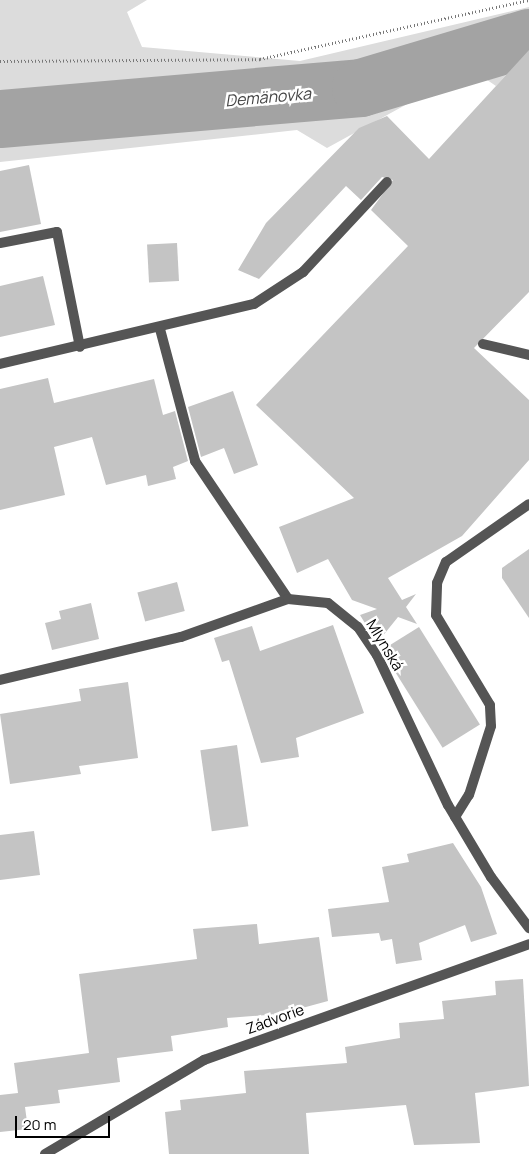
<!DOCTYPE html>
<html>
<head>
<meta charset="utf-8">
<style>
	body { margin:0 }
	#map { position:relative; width:529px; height:1154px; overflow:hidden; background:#fff; font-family:Manrope,sans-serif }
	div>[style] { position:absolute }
	.green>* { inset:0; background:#dcdcdc }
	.river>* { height:58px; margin:-29px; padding:0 29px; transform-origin:29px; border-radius:29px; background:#a3a3a3 }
	.building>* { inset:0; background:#c4c4c4; transform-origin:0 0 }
	.path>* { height:3px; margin-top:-1.5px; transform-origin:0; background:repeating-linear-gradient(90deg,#777 0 1px,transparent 0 3.5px) }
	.service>* { height:10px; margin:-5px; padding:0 5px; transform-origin:5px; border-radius:5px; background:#555 }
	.minor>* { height:10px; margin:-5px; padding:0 5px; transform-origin:5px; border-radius:5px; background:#555 }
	span { translate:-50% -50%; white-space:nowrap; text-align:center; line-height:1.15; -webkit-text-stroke:5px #fff; paint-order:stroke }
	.street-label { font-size:15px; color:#000 }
	.water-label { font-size:16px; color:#444; font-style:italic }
	.scale { position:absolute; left:15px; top:1116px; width:95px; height:22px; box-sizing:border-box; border:2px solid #000; border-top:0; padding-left:6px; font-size:15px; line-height:18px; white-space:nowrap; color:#000; -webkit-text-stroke:4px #fff; paint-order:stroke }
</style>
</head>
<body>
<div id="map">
	<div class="green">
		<i style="clip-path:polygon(0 0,147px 0,127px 12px,142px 47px,300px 61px,529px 7px,529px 50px,496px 86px,471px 69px,327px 148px,297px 130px,0 162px)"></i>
	</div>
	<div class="river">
		<i style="left:0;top:119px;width:362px;rotate:-4.9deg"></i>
		<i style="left:361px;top:88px;width:175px;rotate:-16.6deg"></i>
	</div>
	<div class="building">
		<i style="clip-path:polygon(529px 50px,529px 292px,474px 348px,529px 400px,529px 460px,462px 536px,388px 578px,402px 600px,416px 594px,406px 607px,417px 624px,398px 617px,377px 643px,360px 615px,377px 609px,352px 600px,328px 559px,297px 573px,279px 527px,354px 498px,256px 405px,408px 246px,371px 210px,393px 180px,382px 177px,361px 200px,346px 186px,259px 279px,238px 270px,266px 223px,359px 128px,387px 116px,429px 159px)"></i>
		<i style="clip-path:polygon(29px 165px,41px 224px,0 232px,0 171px)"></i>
		<i style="left:177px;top:243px;width:38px;height:30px;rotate:87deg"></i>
		<i style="clip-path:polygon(43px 276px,55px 325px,0 337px,0 286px)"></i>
		<i style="clip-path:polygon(48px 378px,54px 403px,154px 379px,163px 415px,175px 411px,188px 461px,173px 467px,176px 479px,148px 486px,146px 475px,106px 485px,92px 437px,54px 447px,65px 495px,0 510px,0 389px)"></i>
		<i style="clip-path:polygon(233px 391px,258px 465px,234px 474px,224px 448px,201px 457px,188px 407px)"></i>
		<i style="clip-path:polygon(529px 549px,529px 618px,502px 578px,502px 568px)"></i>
		<i style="left:177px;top:582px;width:30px;height:41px;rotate:75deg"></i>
		<i style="clip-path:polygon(91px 603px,99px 639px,52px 650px,45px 623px,61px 619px,59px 611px)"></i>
		<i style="clip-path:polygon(333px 625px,364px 713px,296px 738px,299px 757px,261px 763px,229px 660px,222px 662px,214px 638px,252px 626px,260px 651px)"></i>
		<i style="left:419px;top:627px;width:115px;height:44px;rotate:58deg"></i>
		<i style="clip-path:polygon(128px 682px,138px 758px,79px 766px,81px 774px,10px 784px,0 714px,81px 701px,79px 689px)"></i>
		<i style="left:237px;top:745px;width:82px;height:37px;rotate:82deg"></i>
		<i style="clip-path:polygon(34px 831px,40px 875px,0 880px,0 835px)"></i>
		<i style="clip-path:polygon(453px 843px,481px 887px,497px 934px,471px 942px,465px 925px,419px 943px,422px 960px,396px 964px,392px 939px,381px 941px,379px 933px,332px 937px,328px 909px,389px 902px,382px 867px,409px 862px,407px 854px)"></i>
		<i style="clip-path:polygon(257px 924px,259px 944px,319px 937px,328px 1001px,280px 1014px,227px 1018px,228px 1027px,171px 1036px,173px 1051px,117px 1058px,120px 1082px,58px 1090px,60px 1103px,25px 1107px,28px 1129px,0 1132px,0 1095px,18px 1093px,14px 1063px,89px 1053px,79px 974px,197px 959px,193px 929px)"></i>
		<i style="clip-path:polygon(523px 979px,529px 1086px,475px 1093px,480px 1143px,414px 1145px,406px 1105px,306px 1113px,309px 1154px,169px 1154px,165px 1112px,181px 1110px,180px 1100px,246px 1093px,244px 1071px,347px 1063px,345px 1047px,400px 1038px,399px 1023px,444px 1019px,442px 1001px,496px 995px,495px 981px)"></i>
	</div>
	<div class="path">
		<i style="left:0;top:61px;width:260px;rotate:-0.4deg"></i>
		<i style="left:260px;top:59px;width:275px;rotate:-12.4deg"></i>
	</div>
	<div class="service">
		<i style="left:0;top:243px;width:58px;rotate:-10.9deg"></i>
		<i style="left:57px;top:232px;width:117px;rotate:78.7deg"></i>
		<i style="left:160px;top:329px;width:137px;rotate:75.1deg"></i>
		<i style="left:195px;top:461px;width:166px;rotate:56deg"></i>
		<i style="left:483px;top:344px;width:47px;rotate:13.4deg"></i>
		<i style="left:0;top:364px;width:261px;rotate:-13.3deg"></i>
		<i style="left:254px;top:304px;width:59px;rotate:-33.1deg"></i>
		<i style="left:303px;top:272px;width:123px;rotate:-47deg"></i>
		<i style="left:455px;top:817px;width:26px;rotate:-58deg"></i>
		<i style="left:469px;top:795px;width:72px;rotate:-72.3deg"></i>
		<i style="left:491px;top:726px;width:21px;rotate:-93deg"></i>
		<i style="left:490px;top:705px;width:105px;rotate:-121deg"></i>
		<i style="left:436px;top:615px;width:32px;rotate:-88deg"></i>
		<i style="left:437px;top:583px;width:23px;rotate:-67deg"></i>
		<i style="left:446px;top:562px;width:101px;rotate:-34.9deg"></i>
	</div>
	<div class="minor">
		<i style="left:0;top:680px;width:186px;rotate:-13.4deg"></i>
		<i style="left:181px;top:637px;width:114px;rotate:-19.6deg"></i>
		<i style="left:288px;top:599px;width:40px;rotate:5.7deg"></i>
		<i style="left:328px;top:603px;width:38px;rotate:39deg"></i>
		<i style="left:358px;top:627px;width:34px;rotate:56deg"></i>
		<i style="left:377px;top:655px;width:166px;rotate:64.7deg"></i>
		<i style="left:448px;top:805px;width:84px;rotate:59.2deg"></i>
		<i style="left:491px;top:877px;width:64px;rotate:53.3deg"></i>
		<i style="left:45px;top:1154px;width:185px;rotate:-30.6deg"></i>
		<i style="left:204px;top:1060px;width:345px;rotate:-19.6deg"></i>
	</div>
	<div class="street-label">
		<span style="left:385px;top:645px;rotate:59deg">Mlynská</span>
		<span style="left:275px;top:1019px;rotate:-20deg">Zádvorie</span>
	</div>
	<div class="water-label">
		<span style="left:268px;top:97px;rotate:-5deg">Demänovka</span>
	</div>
	<div class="scale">20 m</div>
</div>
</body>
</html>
